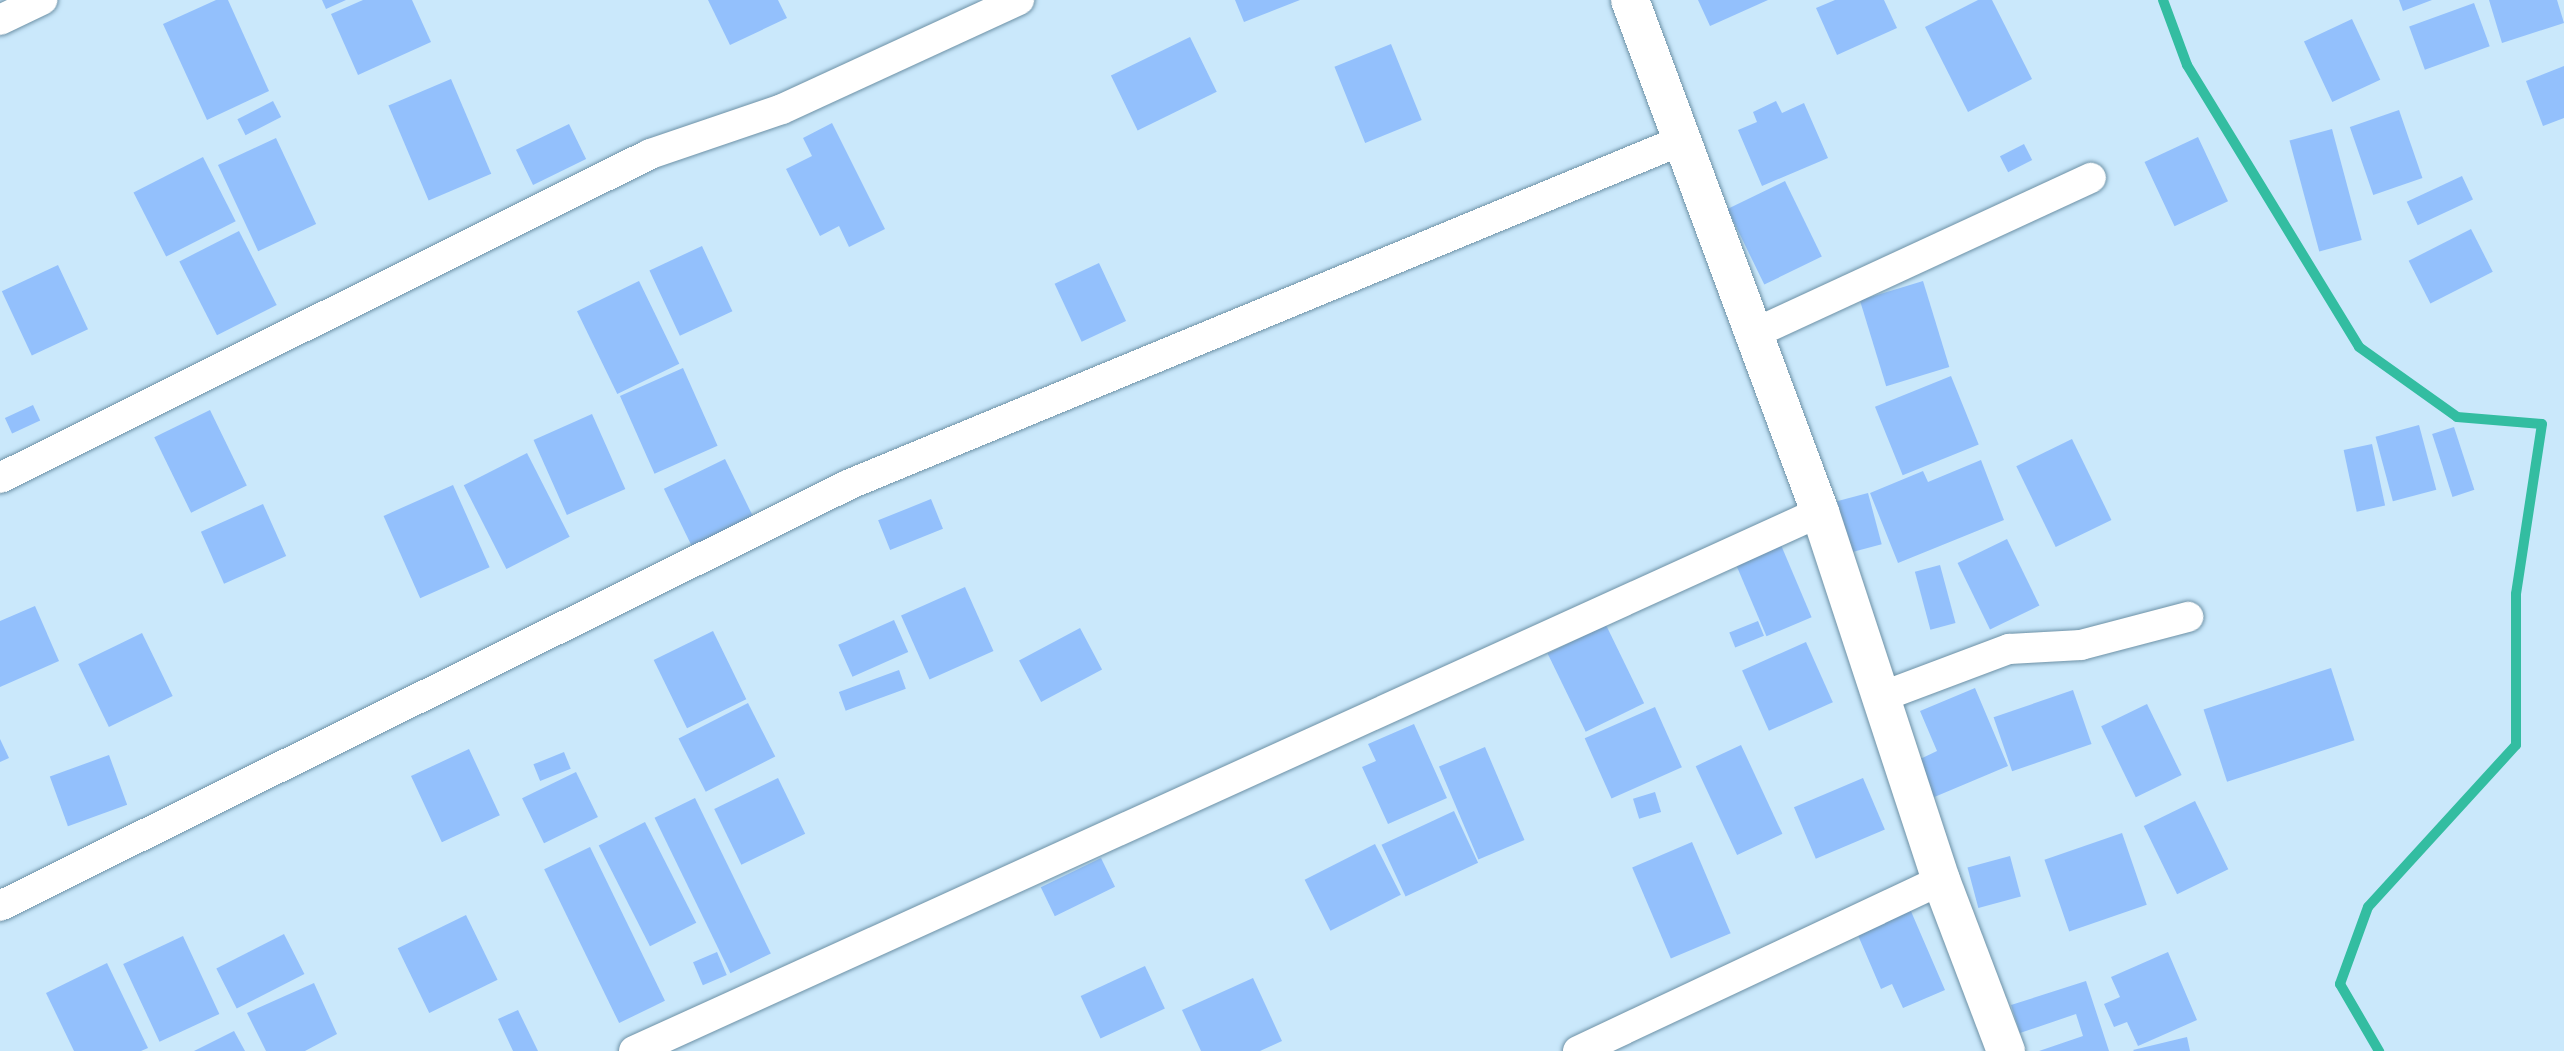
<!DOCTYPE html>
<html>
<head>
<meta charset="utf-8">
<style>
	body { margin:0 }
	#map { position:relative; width:2564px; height:1051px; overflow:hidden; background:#cae8fb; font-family:Rubik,sans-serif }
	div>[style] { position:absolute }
	.stream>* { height:10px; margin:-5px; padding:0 5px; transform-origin:5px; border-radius:5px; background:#33bda1 }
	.building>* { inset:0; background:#93c0fc; transform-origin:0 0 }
	.roads { filter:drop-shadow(0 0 2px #6d91a6) drop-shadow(0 0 2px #6d91a6) }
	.street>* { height:30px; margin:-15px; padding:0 15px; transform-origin:15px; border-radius:15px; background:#fff }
	.secondary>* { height:38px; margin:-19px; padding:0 19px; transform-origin:19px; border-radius:19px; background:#fff }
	span { translate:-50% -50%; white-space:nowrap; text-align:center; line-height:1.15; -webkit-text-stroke:6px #e4f3fd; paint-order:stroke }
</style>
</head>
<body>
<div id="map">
	<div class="stream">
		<i style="left:2163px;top:0;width:69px;rotate:69.7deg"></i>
		<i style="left:2187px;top:65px;width:330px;rotate:58.6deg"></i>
		<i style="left:2359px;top:347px;width:120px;rotate:35.5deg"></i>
		<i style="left:2457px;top:417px;width:85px;rotate:4.7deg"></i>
		<i style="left:2542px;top:424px;width:172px;rotate:98.7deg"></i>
		<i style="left:2516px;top:594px;width:151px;rotate:90deg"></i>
		<i style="left:2516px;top:745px;width:219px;rotate:132.4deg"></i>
		<i style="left:2368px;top:907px;width:82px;rotate:110deg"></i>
		<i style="left:2340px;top:984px;width:78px;rotate:59.8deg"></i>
	</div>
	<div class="building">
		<i style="clip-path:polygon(216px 0,228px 0,269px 91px,207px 120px,163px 24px)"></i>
		<i style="clip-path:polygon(322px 0,346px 0,326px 9px)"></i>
		<i style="clip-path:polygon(363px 0,412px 0,431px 42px,358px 75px,331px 14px)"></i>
		<i style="clip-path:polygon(708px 0,778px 0,787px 18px,730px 45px)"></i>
		<i style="clip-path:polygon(1235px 0,1300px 0,1244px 22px)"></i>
		<i style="clip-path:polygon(1698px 0,1768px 0,1710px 26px)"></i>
		<i style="clip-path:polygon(1835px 0,1884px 0,1897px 28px,1837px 55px,1816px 8px)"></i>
		<i style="clip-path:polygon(1978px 0,1992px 0,2032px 79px,1968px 112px,1925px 27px)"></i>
		<i style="clip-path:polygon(2399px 0,2432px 0,2403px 11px)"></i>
		<i style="clip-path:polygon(2489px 0,2557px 0,2564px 23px,2502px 43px)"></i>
		<i style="left:2474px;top:3px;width:46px;height:69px;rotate:70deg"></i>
		<i style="left:2352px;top:19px;width:67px;height:53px;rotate:65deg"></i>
		<i style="left:1190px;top:37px;width:61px;height:88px;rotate:64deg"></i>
		<i style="left:1391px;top:44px;width:82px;height:61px;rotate:68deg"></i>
		<i style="clip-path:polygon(2564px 66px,2564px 118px,2543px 126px,2526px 81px)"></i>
		<i style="left:451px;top:79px;width:103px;height:68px;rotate:67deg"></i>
		<i style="left:273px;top:101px;width:18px;height:40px;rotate:63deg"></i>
		<i style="clip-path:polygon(1776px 101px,1782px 113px,1804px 103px,1828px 158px,1762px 186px,1738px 130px,1757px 122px,1753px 112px)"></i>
		<i style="left:2399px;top:110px;width:72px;height:52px;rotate:71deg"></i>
		<i style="clip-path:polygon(832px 123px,885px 229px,849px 247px,839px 226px,820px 236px,786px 169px,812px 156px,803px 138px)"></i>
		<i style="left:569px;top:124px;width:39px;height:59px;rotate:64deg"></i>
		<i style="left:2332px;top:129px;width:115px;height:44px;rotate:75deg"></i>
		<i style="left:2198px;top:137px;width:71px;height:59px;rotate:65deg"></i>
		<i style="left:276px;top:138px;width:95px;height:64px;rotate:65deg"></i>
		<i style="left:2024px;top:144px;width:18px;height:27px;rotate:63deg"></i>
		<i style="left:203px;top:157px;width:72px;height:78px;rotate:63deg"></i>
		<i style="left:2462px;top:176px;width:26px;height:61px;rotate:65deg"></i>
		<i style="left:1785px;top:181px;width:84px;height:64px;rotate:64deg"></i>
		<i style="left:2471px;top:229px;width:48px;height:70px;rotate:63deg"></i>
		<i style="left:239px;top:231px;width:83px;height:67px;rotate:63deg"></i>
		<i style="left:702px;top:246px;width:72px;height:58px;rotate:65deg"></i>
		<i style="left:1099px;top:263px;width:64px;height:49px;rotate:65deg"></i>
		<i style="left:58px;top:265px;width:71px;height:62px;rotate:65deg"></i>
		<i style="left:639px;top:281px;width:92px;height:69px;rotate:64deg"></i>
		<i style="left:1923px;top:281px;width:90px;height:66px;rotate:73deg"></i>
		<i style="left:683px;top:368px;width:85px;height:69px;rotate:66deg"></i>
		<i style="left:1951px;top:376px;width:74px;height:82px;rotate:68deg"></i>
		<i style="left:33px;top:405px;width:17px;height:31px;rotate:65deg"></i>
		<i style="left:210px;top:410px;width:84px;height:62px;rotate:64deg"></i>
		<i style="left:592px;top:414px;width:82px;height:64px;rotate:66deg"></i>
		<i style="left:2419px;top:425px;width:67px;height:45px;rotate:75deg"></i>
		<i style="left:2454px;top:427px;width:66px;height:23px;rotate:72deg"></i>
		<i style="left:2072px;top:439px;width:90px;height:62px;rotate:64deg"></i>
		<i style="left:2372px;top:444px;width:63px;height:29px;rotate:78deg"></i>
		<i style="left:527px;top:453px;width:94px;height:71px;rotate:63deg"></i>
		<i style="left:725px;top:459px;width:68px;height:68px;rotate:64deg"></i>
		<i style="clip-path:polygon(1981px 460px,2004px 520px,1898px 563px,1870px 493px,1923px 471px,1928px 482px)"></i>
		<i style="left:453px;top:485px;width:90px;height:76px;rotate:66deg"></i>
		<i style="left:1868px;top:493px;width:53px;height:40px;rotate:75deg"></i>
		<i style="left:931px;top:499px;width:32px;height:57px;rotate:68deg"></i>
		<i style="left:263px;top:504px;width:57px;height:68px;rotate:66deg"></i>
		<i style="left:1778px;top:538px;width:86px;height:49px;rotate:67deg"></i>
		<i style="left:2007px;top:539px;width:74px;height:55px;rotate:64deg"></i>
		<i style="left:1940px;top:565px;width:60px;height:26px;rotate:75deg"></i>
		<i style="left:965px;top:587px;width:70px;height:70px;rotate:66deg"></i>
		<i style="clip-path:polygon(35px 606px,59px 661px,0 687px,0 621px)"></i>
		<i style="left:894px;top:620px;width:35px;height:61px;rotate:66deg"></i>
		<i style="left:1758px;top:621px;width:16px;height:31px;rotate:68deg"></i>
		<i style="left:1606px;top:625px;width:87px;height:65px;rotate:64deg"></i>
		<i style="left:1080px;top:628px;width:47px;height:69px;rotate:62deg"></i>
		<i style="left:713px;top:631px;width:76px;height:66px;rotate:64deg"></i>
		<i style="left:142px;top:633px;width:70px;height:71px;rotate:64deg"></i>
		<i style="left:1806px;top:642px;width:66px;height:70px;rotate:66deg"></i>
		<i style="left:2331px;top:668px;width:76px;height:134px;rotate:72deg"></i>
		<i style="left:899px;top:670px;width:20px;height:64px;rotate:70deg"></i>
		<i style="clip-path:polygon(1975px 688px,2008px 766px,1932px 798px,1916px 761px,1937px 751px,1920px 711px)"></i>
		<i style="left:2073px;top:690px;width:57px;height:84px;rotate:71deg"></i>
		<i style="left:748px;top:703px;width:60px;height:78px;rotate:63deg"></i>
		<i style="left:2147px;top:704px;width:79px;height:51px;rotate:64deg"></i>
		<i style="left:1655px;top:707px;width:66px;height:77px;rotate:66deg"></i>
		<i style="clip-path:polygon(1414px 724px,1447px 798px,1388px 824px,1362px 767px,1376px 761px,1368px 744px)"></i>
		<i style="clip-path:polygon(0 739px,9px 758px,0 762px)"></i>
		<i style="left:1741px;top:745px;width:98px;height:50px;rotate:65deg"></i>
		<i style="left:1485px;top:747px;width:101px;height:50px;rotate:67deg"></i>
		<i style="left:469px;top:749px;width:73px;height:64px;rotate:65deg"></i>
		<i style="left:564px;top:752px;width:18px;height:33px;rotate:68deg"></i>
		<i style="left:109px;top:755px;width:53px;height:63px;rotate:70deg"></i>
		<i style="left:576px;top:772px;width:50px;height:60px;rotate:64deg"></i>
		<i style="left:778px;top:778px;width:62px;height:71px;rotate:64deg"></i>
		<i style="left:1863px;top:778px;width:56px;height:75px;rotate:67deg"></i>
		<i style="left:1655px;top:792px;width:21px;height:23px;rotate:73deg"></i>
		<i style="left:695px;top:798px;width:173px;height:45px;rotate:64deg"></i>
		<i style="left:2195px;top:801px;width:76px;height:57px;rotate:64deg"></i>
		<i style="left:1454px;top:811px;width:57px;height:80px;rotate:65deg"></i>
		<i style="left:645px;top:822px;width:113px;height:52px;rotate:63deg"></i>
		<i style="left:2122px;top:833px;width:76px;height:82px;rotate:71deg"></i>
		<i style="left:1692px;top:842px;width:99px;height:65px;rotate:67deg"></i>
		<i style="left:1375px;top:844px;width:57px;height:79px;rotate:63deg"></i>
		<i style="left:590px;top:847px;width:171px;height:51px;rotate:64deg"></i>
		<i style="left:2010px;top:856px;width:42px;height:44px;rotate:75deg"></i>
		<i style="left:1101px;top:858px;width:32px;height:67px;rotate:64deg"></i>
		<i style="clip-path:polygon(1910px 909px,1945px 990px,1903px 1008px,1892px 984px,1881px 989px,1857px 933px)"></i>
		<i style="left:466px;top:915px;width:72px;height:76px;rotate:64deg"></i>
		<i style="left:284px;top:934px;width:45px;height:76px;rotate:63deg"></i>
		<i style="left:183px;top:936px;width:86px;height:66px;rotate:65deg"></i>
		<i style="left:717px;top:952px;width:25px;height:26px;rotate:67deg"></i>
		<i style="clip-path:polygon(2168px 952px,2197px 1020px,2138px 1046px,2127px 1022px,2114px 1027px,2104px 1004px,2120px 997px,2111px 977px)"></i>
		<i style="clip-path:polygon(107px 963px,148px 1048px,141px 1051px,74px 1051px,46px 993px)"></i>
		<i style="left:1145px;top:966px;width:47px;height:71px;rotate:65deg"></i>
		<i style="clip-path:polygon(1253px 978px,1282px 1041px,1260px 1051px,1201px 1051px,1182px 1010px)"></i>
		<i style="clip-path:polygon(2086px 981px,2109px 1051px,2039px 1051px,2083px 1036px,2076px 1014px,2020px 1033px,2011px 1005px)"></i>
		<i style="clip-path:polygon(314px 983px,337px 1034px,305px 1051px,266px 1051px,247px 1013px)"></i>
		<i style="clip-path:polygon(518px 1010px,538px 1051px,513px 1051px,498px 1019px)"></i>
		<i style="clip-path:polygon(234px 1031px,245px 1051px,194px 1051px)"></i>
		<i style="clip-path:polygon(2187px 1037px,2190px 1051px,2134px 1051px,2133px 1050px)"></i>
	</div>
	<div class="roads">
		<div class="street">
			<i style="left:0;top:20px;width:47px;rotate:-25.5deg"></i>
			<i style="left:1755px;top:333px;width:370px;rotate:-24.8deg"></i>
			<i style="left:0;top:478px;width:726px;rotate:-26.49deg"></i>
			<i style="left:650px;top:154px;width:139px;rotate:-18.8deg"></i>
			<i style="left:782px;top:109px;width:261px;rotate:-24.7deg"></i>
			<i style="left:1881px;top:697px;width:137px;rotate:-20.6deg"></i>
			<i style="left:2009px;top:649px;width:72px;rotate:-3.2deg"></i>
			<i style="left:2081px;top:645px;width:111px;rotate:-14.7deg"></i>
			<i style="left:0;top:906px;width:949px;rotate:-26.4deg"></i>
			<i style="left:850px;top:484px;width:903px;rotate:-22.45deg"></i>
			<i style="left:634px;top:1051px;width:1303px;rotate:-24.44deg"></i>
			<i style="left:1578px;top:1051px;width:401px;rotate:-25.2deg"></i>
		</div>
		<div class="secondary">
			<i style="left:1630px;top:0;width:546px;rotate:69.64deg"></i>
			<i style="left:1820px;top:512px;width:387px;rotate:71.8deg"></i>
			<i style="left:1941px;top:880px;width:183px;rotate:69.2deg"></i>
		</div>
	</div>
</div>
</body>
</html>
